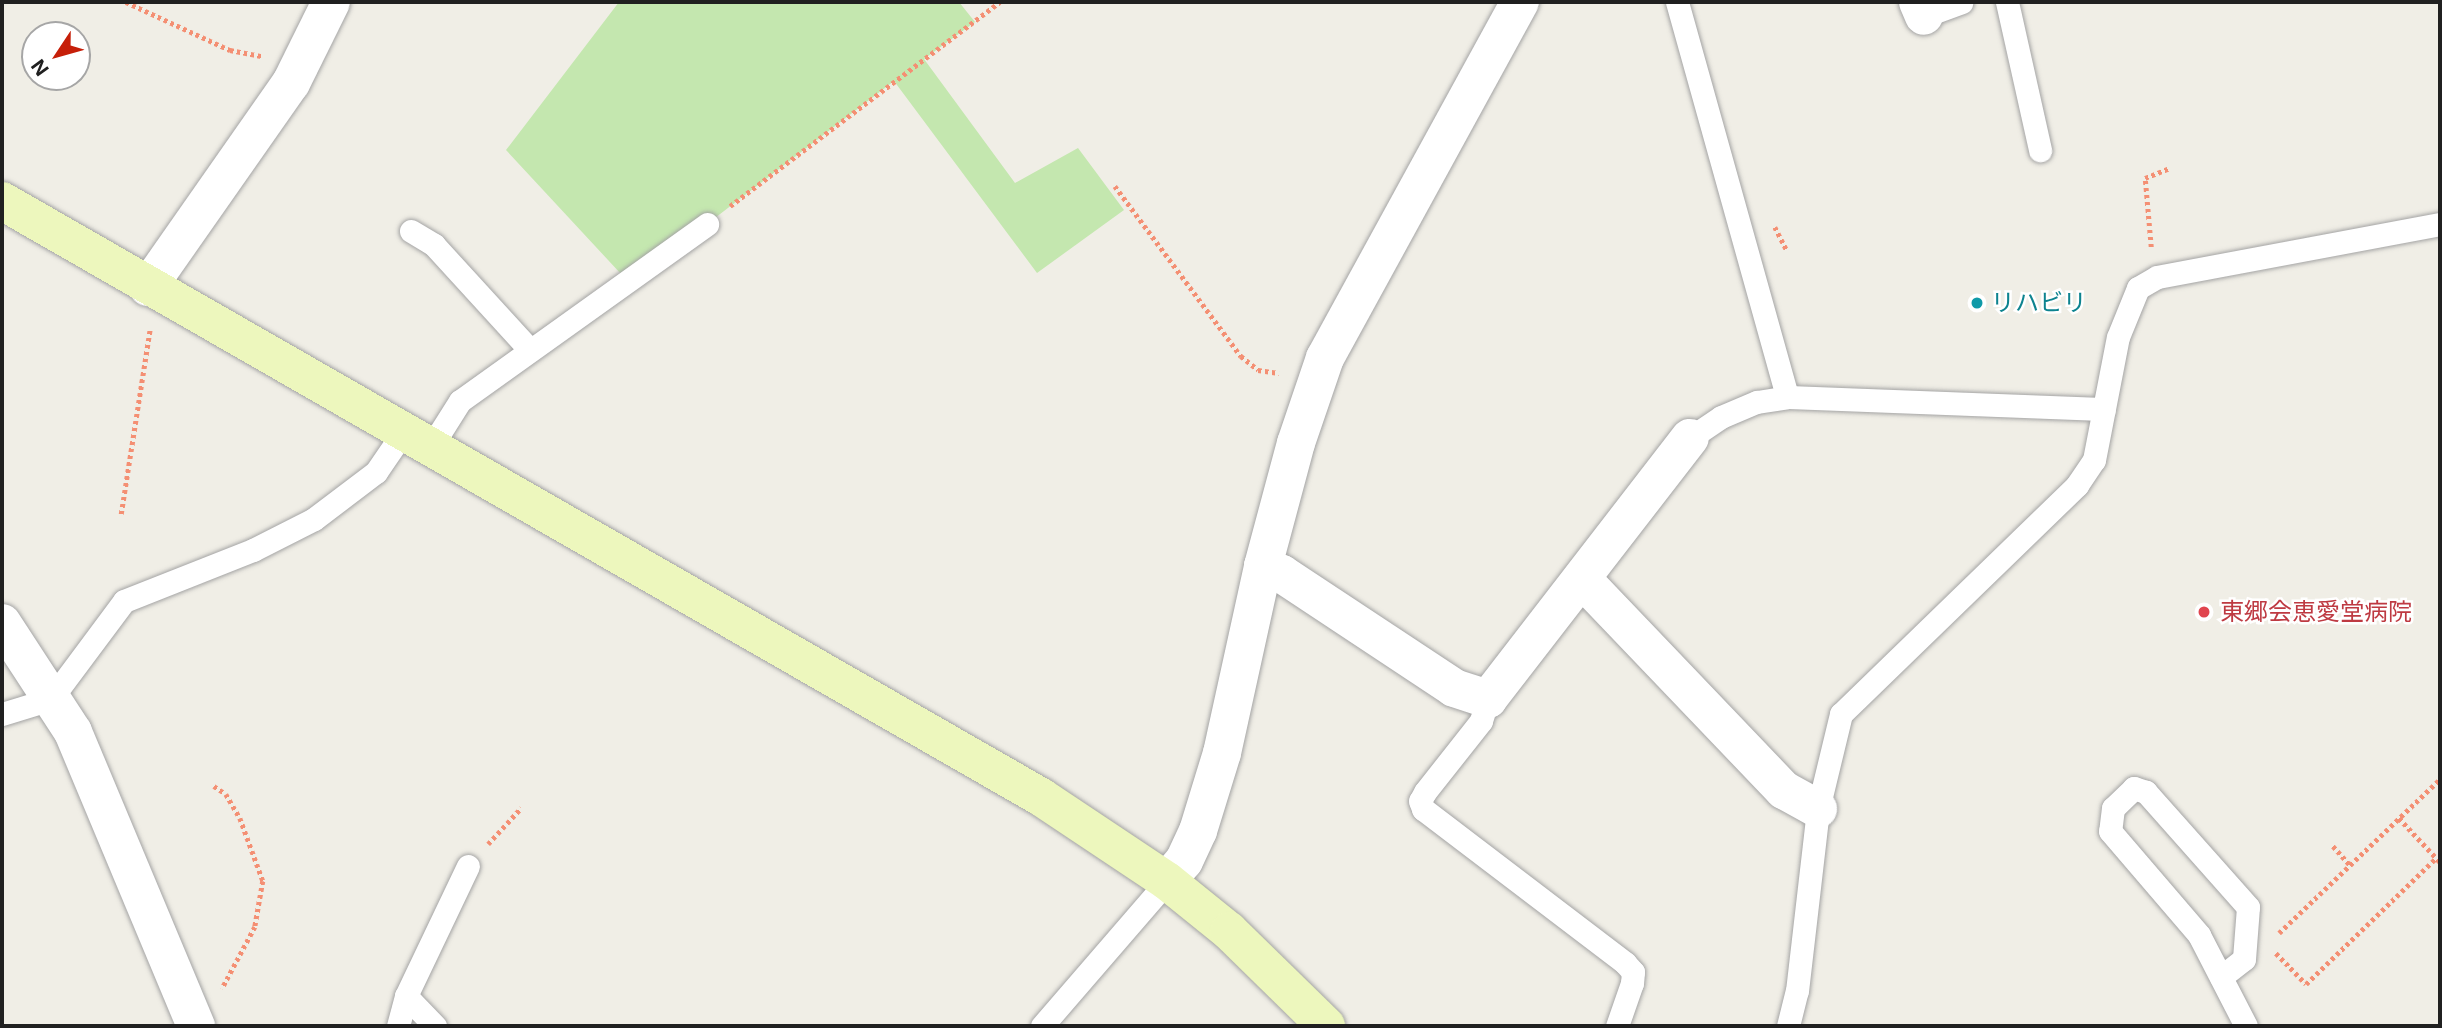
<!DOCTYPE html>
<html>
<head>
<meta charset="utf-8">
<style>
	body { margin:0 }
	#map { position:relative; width:2442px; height:1028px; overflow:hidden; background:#f0eee6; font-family:Inter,"Noto Sans JP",sans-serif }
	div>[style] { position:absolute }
	.grass>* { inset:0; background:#c4e7af }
	.path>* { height:4.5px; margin-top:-2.25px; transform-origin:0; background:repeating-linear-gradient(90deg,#f48f73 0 3.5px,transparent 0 7px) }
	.roads { filter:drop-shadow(0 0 2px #a4a4a4) drop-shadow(0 0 2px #a4a4a4) }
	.lane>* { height:23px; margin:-11.5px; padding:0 11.5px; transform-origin:11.5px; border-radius:11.5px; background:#fff }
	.street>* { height:38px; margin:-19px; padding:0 19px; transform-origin:19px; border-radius:19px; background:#fff }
	.secondary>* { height:38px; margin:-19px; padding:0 19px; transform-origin:19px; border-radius:19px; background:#edf7bd }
	.dots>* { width:19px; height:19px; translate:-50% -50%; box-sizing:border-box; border:4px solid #fff; border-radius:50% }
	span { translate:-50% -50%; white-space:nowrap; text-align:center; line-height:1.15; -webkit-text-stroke:5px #fff; paint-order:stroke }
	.culture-label { font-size:24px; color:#0d838f }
	.left { translate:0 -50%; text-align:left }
	.health-label { font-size:24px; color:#be3a42 }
	.frame { position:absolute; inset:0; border:4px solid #202020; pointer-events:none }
	.north { position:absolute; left:21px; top:21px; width:70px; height:70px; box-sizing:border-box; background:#fff; border:2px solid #a6a6a6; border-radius:50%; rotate:234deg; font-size:19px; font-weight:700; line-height:28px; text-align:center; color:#202020 }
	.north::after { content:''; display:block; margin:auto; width:24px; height:32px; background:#c61f09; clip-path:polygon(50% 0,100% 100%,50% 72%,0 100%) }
</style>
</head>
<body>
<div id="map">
	<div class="grass">
		<i style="clip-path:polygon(619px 2px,959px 2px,975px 22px,924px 59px,1015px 183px,1078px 148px,1124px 210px,1037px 273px,894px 81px,707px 224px,621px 274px,506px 150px)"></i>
	</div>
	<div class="path">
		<i style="left:126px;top:2px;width:115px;rotate:24.8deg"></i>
		<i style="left:230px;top:50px;width:32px;rotate:11deg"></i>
		<i style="left:1115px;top:186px;width:212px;rotate:53.5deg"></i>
		<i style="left:1241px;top:356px;width:22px;rotate:39deg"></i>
		<i style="left:1258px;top:370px;width:21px;rotate:8deg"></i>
		<i style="left:730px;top:206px;width:338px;rotate:-37.1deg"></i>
		<i style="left:1775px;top:227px;width:27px;rotate:63deg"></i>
		<i style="left:2151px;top:247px;width:69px;rotate:-95deg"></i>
		<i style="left:2145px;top:178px;width:27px;rotate:-22deg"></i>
		<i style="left:121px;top:514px;width:188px;rotate:-81.1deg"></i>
		<i style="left:214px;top:786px;width:14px;rotate:34deg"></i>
		<i style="left:226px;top:794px;width:28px;rotate:60deg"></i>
		<i style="left:240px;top:818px;width:67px;rotate:69.9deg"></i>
		<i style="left:263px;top:881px;width:47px;rotate:99.9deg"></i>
		<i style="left:255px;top:927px;width:70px;rotate:118deg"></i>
		<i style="left:2399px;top:818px;width:60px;rotate:47deg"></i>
		<i style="left:488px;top:844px;width:49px;rotate:-47.5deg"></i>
		<i style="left:2333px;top:846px;width:25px;rotate:48deg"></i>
		<i style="left:2279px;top:933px;width:223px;rotate:-43.7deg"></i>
		<i style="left:2276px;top:953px;width:43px;rotate:45.9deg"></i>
		<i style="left:2306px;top:984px;width:181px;rotate:-44.1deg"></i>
	</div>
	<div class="roads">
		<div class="lane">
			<i style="left:1677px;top:2px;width:410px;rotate:74.4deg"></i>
			<i style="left:2007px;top:2px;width:152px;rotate:77.4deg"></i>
			<i style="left:1924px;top:16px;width:40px;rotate:-20.2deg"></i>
			<i style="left:411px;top:231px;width:27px;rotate:31deg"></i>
			<i style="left:434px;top:245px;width:142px;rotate:47.6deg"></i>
			<i style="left:1690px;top:438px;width:37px;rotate:-34deg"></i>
			<i style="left:1721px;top:417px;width:39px;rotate:-23deg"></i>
			<i style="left:1757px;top:402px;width:30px;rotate:-9deg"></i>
			<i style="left:1787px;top:397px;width:317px;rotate:2.2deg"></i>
			<i style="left:429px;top:450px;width:58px;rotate:-57.7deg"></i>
			<i style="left:460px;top:401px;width:304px;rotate:-35.6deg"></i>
			<i style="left:1488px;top:699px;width:23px;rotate:108deg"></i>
			<i style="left:1481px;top:721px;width:90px;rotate:128.3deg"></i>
			<i style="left:1425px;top:792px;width:10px;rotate:119deg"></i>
			<i style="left:1420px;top:801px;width:9px;rotate:69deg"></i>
			<i style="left:1423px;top:809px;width:254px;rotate:37.3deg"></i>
			<i style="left:1625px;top:963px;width:12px;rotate:48deg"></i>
			<i style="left:1633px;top:972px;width:11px;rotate:95deg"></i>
			<i style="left:1632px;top:983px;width:46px;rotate:109.2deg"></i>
			<i style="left:2px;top:714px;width:51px;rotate:-17deg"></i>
			<i style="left:51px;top:699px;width:122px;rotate:-53.3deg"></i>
			<i style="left:124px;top:601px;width:139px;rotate:-21.6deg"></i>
			<i style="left:253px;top:550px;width:68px;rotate:-26.9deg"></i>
			<i style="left:314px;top:519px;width:78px;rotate:-37.2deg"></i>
			<i style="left:376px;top:472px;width:46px;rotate:-55.6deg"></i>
			<i style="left:2221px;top:977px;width:29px;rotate:-38deg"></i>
			<i style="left:2244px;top:959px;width:52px;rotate:-85.6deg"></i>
			<i style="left:2248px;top:907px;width:154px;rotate:-131.6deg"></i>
			<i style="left:2146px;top:792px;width:13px;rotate:-162deg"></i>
			<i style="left:2134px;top:788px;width:29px;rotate:136deg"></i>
			<i style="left:2113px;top:808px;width:23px;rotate:97deg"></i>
			<i style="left:2110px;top:831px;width:137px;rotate:49.4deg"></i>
			<i style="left:2199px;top:935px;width:102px;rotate:62.7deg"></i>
			<i style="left:406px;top:996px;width:42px;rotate:46deg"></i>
			<i style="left:398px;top:1026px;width:31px;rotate:-75deg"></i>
			<i style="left:406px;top:996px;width:144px;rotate:-64.5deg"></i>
			<i style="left:1042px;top:1026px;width:191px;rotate:-49.2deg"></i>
			<i style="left:1788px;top:1026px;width:36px;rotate:-76deg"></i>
			<i style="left:1797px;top:991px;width:183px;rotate:-83.4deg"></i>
			<i style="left:1818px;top:809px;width:98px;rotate:-76.4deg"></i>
			<i style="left:1841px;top:714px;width:329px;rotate:-44.1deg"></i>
			<i style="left:2077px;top:485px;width:30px;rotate:-56deg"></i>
			<i style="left:2094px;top:460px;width:125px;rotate:-79deg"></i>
			<i style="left:2118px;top:337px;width:53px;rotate:-67.8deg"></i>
			<i style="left:2138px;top:288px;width:22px;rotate:-30deg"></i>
			<i style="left:2157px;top:277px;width:288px;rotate:-10.6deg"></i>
		</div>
		<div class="street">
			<i style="left:1918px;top:2px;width:15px;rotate:67deg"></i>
			<i style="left:148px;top:287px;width:249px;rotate:-55deg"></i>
			<i style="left:291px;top:83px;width:90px;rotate:-63.7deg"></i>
			<i style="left:1263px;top:566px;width:21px;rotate:23deg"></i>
			<i style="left:1282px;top:574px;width:206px;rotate:33.5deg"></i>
			<i style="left:1454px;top:688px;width:36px;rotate:18deg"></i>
			<i style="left:1488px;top:699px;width:330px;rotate:-52.3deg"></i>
			<i style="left:1583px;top:580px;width:291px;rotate:46.3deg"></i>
			<i style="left:1784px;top:790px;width:39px;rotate:29deg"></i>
			<i style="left:2px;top:623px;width:130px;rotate:56.9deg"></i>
			<i style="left:73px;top:732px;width:319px;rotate:67.3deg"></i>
			<i style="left:1167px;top:881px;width:26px;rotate:-50deg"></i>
			<i style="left:1184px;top:861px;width:33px;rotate:-65deg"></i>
			<i style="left:1198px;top:831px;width:82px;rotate:-72.9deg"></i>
			<i style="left:1222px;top:753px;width:191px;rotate:-77.6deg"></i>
			<i style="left:1263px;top:566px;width:127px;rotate:-75deg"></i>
			<i style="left:1296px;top:443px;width:90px;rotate:-71.2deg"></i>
			<i style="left:1325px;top:358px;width:406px;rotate:-61.3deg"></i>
		</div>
		<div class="secondary">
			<i style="left:2px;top:201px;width:1198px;rotate:29.84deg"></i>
			<i style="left:1041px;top:797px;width:151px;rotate:33.7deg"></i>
			<i style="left:1167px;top:881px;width:80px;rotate:38.9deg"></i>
			<i style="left:1229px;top:931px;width:136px;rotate:44.4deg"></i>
		</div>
	</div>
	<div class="dots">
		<i style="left:1977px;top:303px;background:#0f9aa8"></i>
		<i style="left:2204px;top:612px;background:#e0444e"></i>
	</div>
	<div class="culture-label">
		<span class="left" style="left:1991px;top:303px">リハビリ</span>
	</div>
	<div class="health-label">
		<span class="left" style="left:2220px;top:612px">東郷会恵愛堂病院</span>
	</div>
	<div class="frame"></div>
	<div class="north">N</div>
</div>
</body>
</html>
